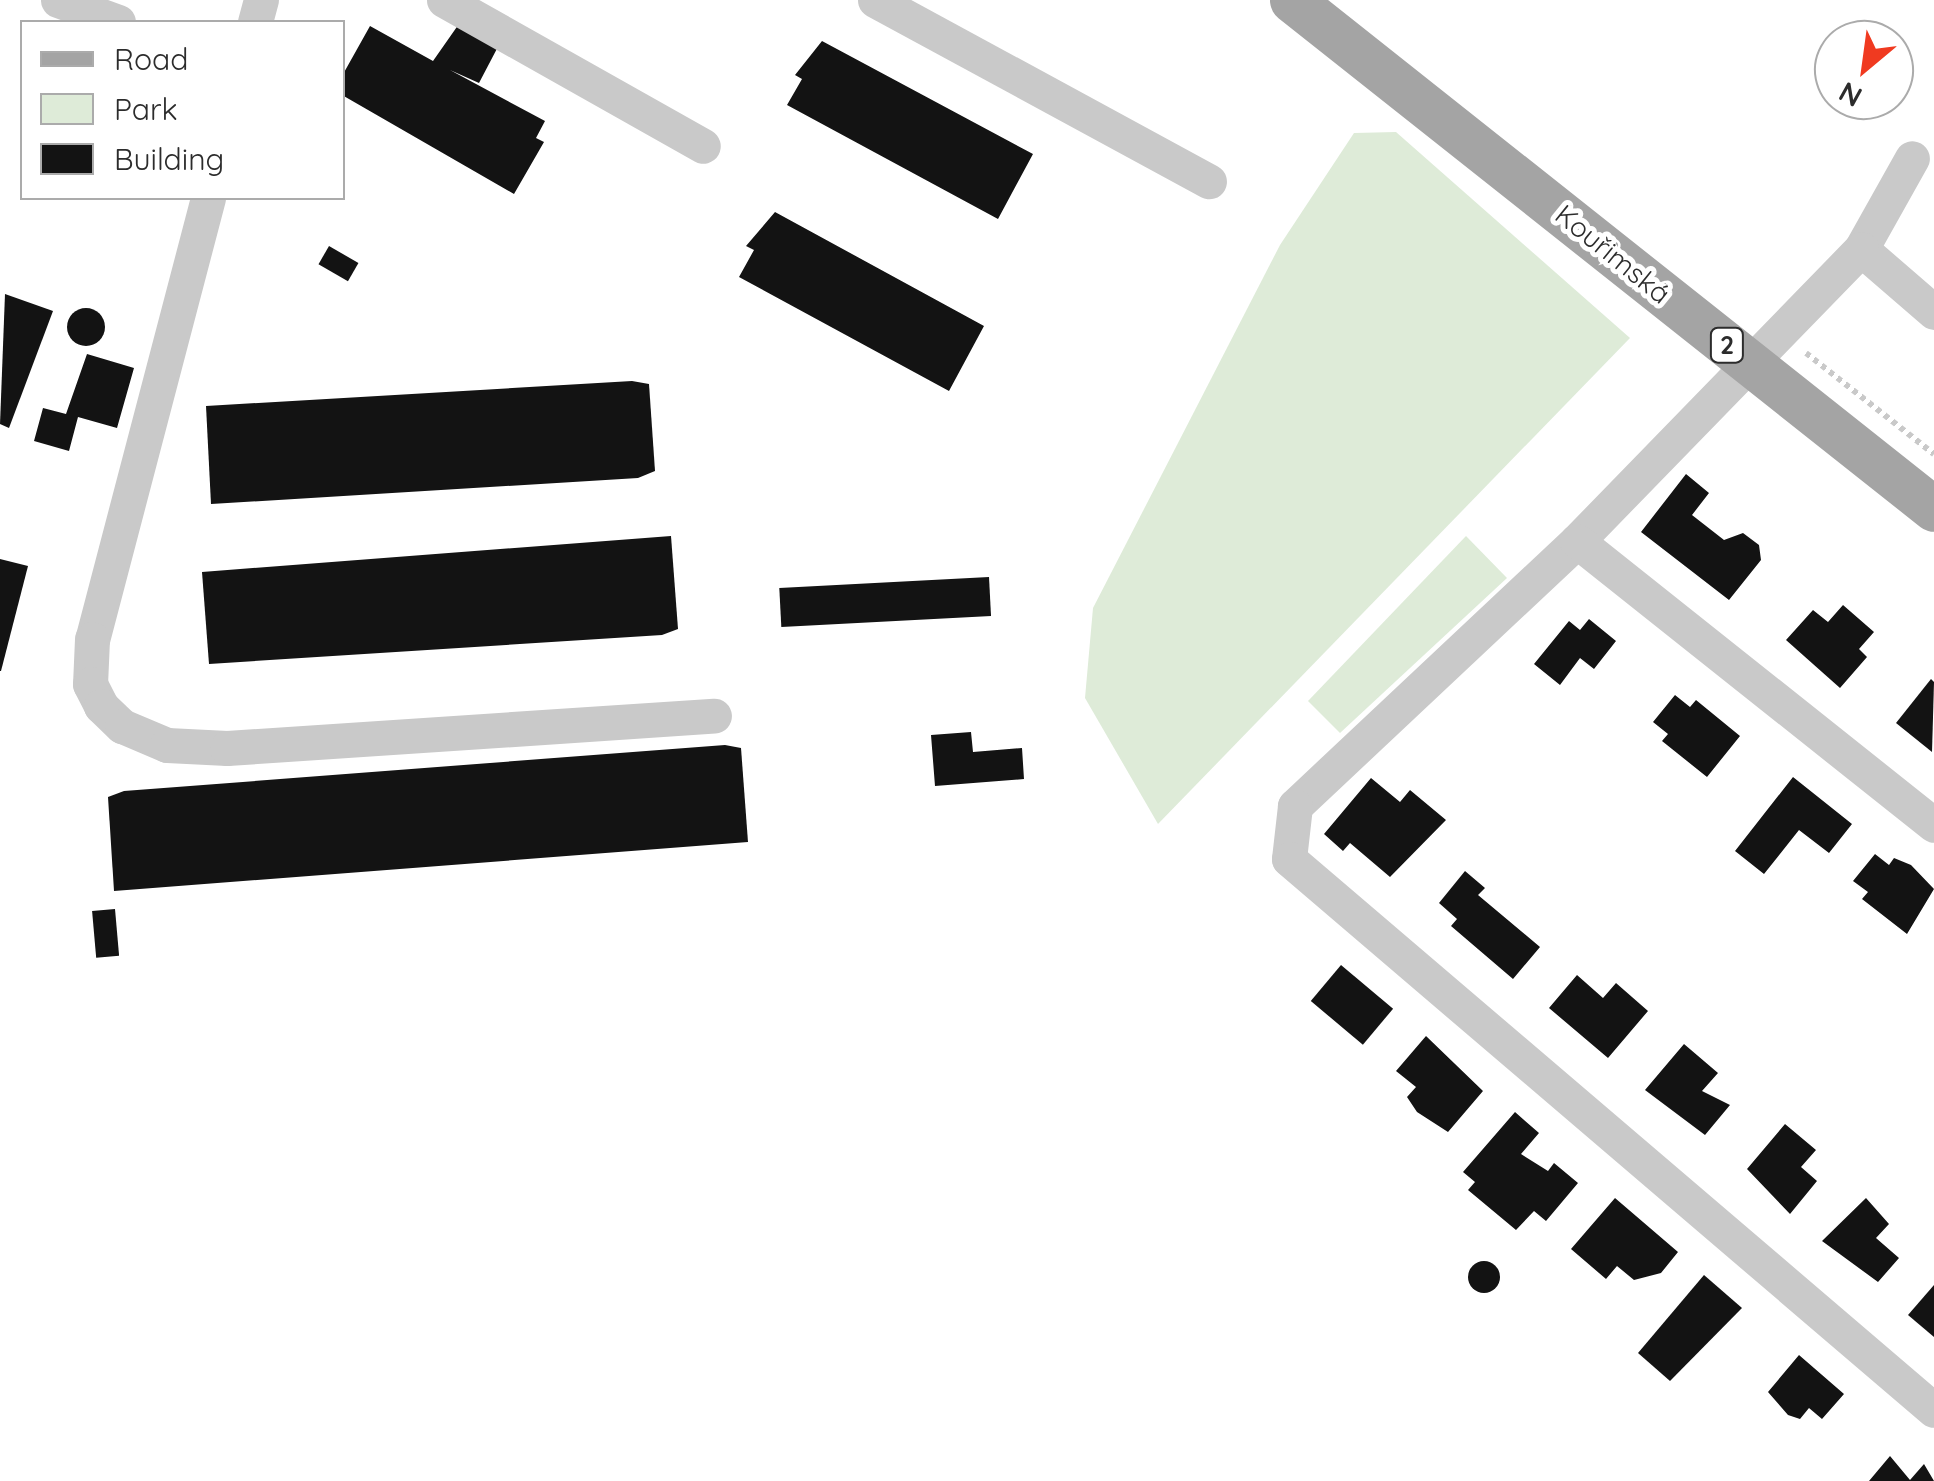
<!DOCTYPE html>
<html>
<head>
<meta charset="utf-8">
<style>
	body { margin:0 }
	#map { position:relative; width:1934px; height:1481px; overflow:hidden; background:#fff; font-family:Quicksand,sans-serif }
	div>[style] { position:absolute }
	.green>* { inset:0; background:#deebd8 }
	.building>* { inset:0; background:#131313; transform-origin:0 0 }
	.round { border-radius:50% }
	.path>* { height:6px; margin-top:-3px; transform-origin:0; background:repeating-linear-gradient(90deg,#c9c9c9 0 5px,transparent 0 10px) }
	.minor>* { height:35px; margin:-17.5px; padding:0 17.5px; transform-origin:17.5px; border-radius:17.5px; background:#c9c9c9 }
	.major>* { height:45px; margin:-22.5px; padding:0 22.5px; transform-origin:22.5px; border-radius:22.5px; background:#a4a4a4 }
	span { translate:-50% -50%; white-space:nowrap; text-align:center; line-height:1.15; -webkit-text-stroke:10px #fff; paint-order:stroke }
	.shield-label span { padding:2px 8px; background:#fff; border:2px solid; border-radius:8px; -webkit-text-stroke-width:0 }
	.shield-label { font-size:25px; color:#2c2c2c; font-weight:700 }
	.street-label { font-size:28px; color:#2c2c2c }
	.legend { position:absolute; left:20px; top:20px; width:325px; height:180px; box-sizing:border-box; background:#fff; border:2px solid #ababab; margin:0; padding:12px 18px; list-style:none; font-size:30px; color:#2c2c2c }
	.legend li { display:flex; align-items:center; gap:20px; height:50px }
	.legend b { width:50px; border:2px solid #ababab }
	.north { position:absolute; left:1814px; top:20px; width:100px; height:100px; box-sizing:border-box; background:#fff; border:2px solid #ababab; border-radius:50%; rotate:209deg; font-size:28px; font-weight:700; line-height:40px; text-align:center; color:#2c2c2c }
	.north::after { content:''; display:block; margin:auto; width:35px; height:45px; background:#f03a20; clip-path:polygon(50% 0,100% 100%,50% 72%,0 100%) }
</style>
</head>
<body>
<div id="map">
	<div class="green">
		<i style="clip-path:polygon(1396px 132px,1630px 338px,1158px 824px,1085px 698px,1093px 608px,1280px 245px,1354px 133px)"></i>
		<i style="clip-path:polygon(1466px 536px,1507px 578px,1340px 733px,1308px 701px)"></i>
	</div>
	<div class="building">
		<i style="clip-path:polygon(461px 21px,501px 41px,479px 83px,450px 70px,545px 121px,536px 138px,544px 142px,514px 194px,342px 95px,342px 76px,370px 26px,433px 61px)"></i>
		<i style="clip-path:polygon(822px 41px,1033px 154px,998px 219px,787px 105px,802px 79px,795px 75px)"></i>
		<i style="clip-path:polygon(775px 212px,984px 326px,949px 391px,739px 277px,754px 250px,746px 246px)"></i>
		<i style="left:329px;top:246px;width:34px;height:21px;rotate:30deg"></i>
		<i style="clip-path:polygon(5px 294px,53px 311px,9px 428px,0 424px)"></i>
		<i class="round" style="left:67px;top:308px;width:38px;height:38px"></i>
		<i style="clip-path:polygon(87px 354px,134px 368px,117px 428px,78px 417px,69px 451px,34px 441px,43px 408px,66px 414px)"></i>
		<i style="clip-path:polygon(632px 381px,649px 384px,655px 471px,638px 478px,211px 504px,206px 406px)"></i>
		<i style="clip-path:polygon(1686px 474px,1709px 493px,1692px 515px,1724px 540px,1743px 533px,1759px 545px,1761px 560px,1729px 600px,1641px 532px)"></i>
		<i style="clip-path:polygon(671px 536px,678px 629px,662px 635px,209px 664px,202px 572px)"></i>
		<i style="clip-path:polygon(0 559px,28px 566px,1px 671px,0 671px)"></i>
		<i style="left:989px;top:577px;width:39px;height:210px;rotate:87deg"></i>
		<i style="clip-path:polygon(1843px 605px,1874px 632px,1859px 649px,1867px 657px,1840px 688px,1786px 640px,1813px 610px,1828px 622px)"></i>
		<i style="clip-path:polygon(1589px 619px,1616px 641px,1594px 669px,1580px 658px,1560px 685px,1534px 664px,1569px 621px,1580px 630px)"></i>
		<i style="clip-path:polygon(1931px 679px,1934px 682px,1932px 752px,1896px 723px)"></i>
		<i style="clip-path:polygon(1675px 695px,1690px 707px,1696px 700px,1740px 736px,1707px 777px,1662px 741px,1668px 734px,1653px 722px)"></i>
		<i style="clip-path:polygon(971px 732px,973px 752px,1022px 748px,1024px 779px,935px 786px,931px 735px)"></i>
		<i style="clip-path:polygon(725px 745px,741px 748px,748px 842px,114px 891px,108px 797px,124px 791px)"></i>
		<i style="clip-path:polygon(1793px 777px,1852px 824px,1829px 853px,1799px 830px,1764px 874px,1735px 851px)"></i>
		<i style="clip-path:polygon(1371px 778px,1400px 802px,1410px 790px,1446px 820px,1390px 877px,1350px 843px,1343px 851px,1324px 834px)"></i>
		<i style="clip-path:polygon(1875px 854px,1889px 865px,1894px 858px,1911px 865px,1934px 889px,1907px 934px,1862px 899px,1868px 892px,1853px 881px)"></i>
		<i style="clip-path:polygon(1465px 871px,1485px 888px,1478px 895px,1540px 947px,1513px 979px,1451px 926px,1457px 919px,1439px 903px)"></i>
		<i style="left:115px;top:909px;width:47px;height:23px;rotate:85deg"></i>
		<i style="left:1341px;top:965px;width:68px;height:47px;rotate:40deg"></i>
		<i style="clip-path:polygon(1577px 975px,1603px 998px,1616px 983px,1648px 1011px,1608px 1058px,1549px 1008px)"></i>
		<i style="clip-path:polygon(1426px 1036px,1483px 1091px,1448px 1132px,1417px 1112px,1407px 1097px,1416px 1087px,1396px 1071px)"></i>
		<i style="clip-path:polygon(1684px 1044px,1718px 1073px,1702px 1091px,1730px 1105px,1705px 1135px,1645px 1090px)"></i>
		<i style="clip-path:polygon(1515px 1112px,1539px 1133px,1521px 1154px,1548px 1171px,1554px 1163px,1578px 1183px,1546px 1221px,1534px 1211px,1516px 1230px,1468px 1190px,1475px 1182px,1463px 1172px)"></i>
		<i style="clip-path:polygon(1785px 1124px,1816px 1150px,1801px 1167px,1817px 1181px,1790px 1214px,1747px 1169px)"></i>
		<i style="clip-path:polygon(1615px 1198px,1678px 1252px,1661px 1273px,1634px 1280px,1617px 1266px,1606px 1279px,1571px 1249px)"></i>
		<i style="clip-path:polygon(1866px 1198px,1889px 1224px,1876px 1238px,1899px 1258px,1878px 1282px,1822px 1241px)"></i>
		<i class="round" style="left:1468px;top:1261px;width:32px;height:32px"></i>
		<i style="clip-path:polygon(1704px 1275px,1742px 1308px,1670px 1381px,1638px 1353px)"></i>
		<i style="clip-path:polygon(1934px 1285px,1934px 1337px,1908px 1315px)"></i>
		<i style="clip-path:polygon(1799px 1355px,1844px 1394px,1822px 1419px,1809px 1408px,1800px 1419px,1788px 1415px,1768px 1392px)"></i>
		<i style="clip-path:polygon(1890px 1456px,1910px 1480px,1924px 1464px,1934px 1481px,1869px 1481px)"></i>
	</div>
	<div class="path">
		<i style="left:1806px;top:353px;width:163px;rotate:38.3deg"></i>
	</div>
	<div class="minor">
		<i style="left:58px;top:0;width:64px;rotate:20.1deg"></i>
		<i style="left:444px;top:0;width:297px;rotate:29.4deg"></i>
		<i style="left:875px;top:0;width:380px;rotate:28.5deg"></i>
		<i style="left:255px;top:22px;width:23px;rotate:-75deg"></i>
		<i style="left:208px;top:198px;width:456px;rotate:104.7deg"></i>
		<i style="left:92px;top:639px;width:45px;rotate:92.5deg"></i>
		<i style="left:90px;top:684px;width:25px;rotate:63deg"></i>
		<i style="left:101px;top:706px;width:29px;rotate:44deg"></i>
		<i style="left:122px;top:726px;width:49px;rotate:22.9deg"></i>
		<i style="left:167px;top:745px;width:60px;rotate:2.9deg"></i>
		<i style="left:227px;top:748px;width:488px;rotate:-3.8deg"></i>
		<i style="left:1861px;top:249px;width:104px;rotate:-60.7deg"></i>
		<i style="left:1934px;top:312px;width:96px;rotate:-139.2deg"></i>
		<i style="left:1861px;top:249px;width:407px;rotate:134.2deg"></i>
		<i style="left:1577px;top:541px;width:387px;rotate:136.8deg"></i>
		<i style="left:1295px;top:806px;width:53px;rotate:96.5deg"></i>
		<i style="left:1289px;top:859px;width:848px;rotate:40.51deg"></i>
		<i style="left:1577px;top:541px;width:456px;rotate:38.5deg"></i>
	</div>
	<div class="major">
		<i style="left:1292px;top:0;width:819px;rotate:38.41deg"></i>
	</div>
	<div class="shield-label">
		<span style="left:1727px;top:345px">2</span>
	</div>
	<div class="street-label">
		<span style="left:1613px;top:254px;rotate:39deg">Kouřimská</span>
	</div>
	<ul class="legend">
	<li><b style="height:12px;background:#a4a4a4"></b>Road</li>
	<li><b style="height:28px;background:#deebd8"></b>Park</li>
	<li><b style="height:28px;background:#131313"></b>Building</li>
	</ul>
	<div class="north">N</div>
</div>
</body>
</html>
